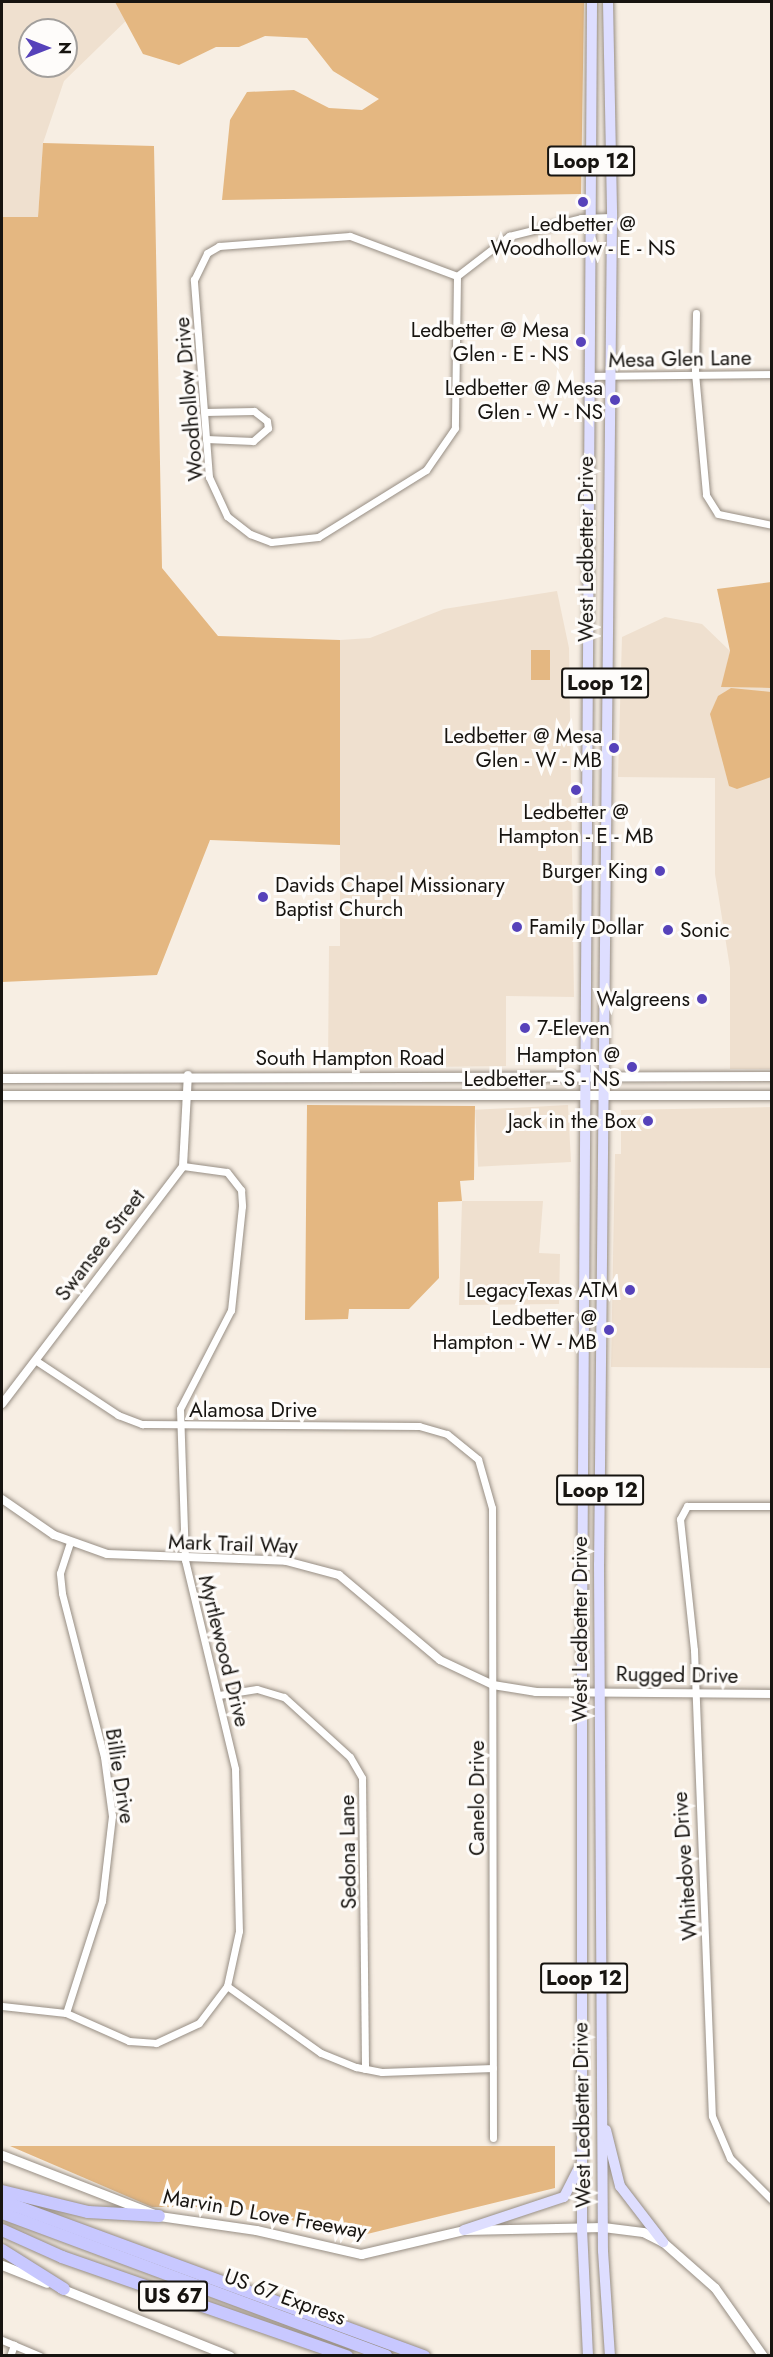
<!DOCTYPE html>
<html>
<head>
<meta charset="utf-8">
<style>
	body { margin:0 }
	#map { position:relative; width:773px; height:2357px; overflow:hidden; background:#f7eee3; font-family:Jost,sans-serif }
	div>[style] { position:absolute }
	.built>* { inset:0; background:#efe0cf; transform-origin:0 0 }
	.green>* { inset:0; background:#e4b781; transform-origin:0 0 }
	.roads { filter:drop-shadow(0 0 2px #978e84) drop-shadow(0 0 2px #978e84) }
	.minor>* { height:7px; margin:-3.5px; padding:0 3.5px; transform-origin:3.5px; border-radius:3.5px; background:#fff }
	.tertiary>* { height:8px; margin:-4px; padding:0 4px; transform-origin:4px; border-radius:4px; background:#fff }
	.secondary>* { height:9px; margin:-4.5px; padding:0 4.5px; transform-origin:4.5px; border-radius:4.5px; background:#fff }
	.primary>* { height:10px; margin:-5px; padding:0 5px; transform-origin:5px; border-radius:5px; background:#dedeff }
	.motorway>* { height:12px; margin:-6px; padding:0 6px; transform-origin:6px; border-radius:6px; background:#c8c8ff }
	.dots>* { width:16px; height:16px; translate:-50% -50%; box-sizing:border-box; border:3px solid #fefcfa; border-radius:50% }
	span { translate:-50% -50%; white-space:nowrap; text-align:center; line-height:1.15; -webkit-text-stroke:6px #fefcfa; paint-order:stroke }
	.shield-label span { padding:2px 4px; background:#fefcfa; border:2px solid; border-radius:4px; -webkit-text-stroke-width:0 }
	.shield-label { font-size:20px; color:#171410; font-weight:700 }
	.poi-label { font-size:21px; color:#171410 }
	.right { translate:-100% -50%; text-align:right }
	.left { translate:0 -50%; text-align:left }
	.street-label { font-size:21px; color:#171410 }
	.frame { position:absolute; inset:0; border:3px solid #171410; pointer-events:none }
	.north { position:absolute; left:18px; top:18px; width:60px; height:60px; box-sizing:border-box; background:#fefcfa; border:2px solid #a29f9c; border-radius:50%; rotate:90deg; font-size:16px; font-weight:700; line-height:24px; text-align:center; color:#171410 }
	.north::after { content:''; display:block; margin:auto; width:21px; height:27px; background:#5642ba; clip-path:polygon(50% 0,100% 100%,50% 72%,0 100%) }
</style>
</head>
<body>
<div id="map">
	<div class="built">
		<i style="clip-path:polygon(evenodd,2px 2px,573px 2px,135px 12px,64px 81px,43px 143px,38px 217px,2px 217px,2px 2px,30px 30px,66px 30px,66px 66px,30px 66px,30px 30px)"></i>
		<i style="clip-path:polygon(557px 591px,569px 648px,574px 997px,506px 996px,506px 1066px,328px 1068px,329px 946px,340px 946px,340px 640px,370px 638px,444px 609px)"></i>
		<i style="clip-path:polygon(665px 617px,702px 624px,730px 651px,722px 687px,771px 688px,771px 1069px,730px 1069px,730px 968px,715px 874px,715px 778px,618px 777px,622px 637px)"></i>
		<i style="left:568px;top:1105px;width:57px;height:93px;rotate:87deg"></i>
		<i style="clip-path:polygon(771px 1107px,771px 1368px,611px 1367px,615px 1154px,621px 1154px,621px 1110px)"></i>
		<i style="clip-path:polygon(462px 1201px,543px 1201px,539px 1253px,560px 1254px,559px 1304px,459px 1305px)"></i>
	</div>
	<div class="green">
		<i style="clip-path:polygon(115px 2px,584px 2px,581px 194px,222px 200px,230px 120px,247px 92px,294px 90px,329px 108px,362px 110px,379px 99px,333px 71px,307px 38px,265px 36px,239px 47px,216px 47px,179px 65px,143px 54px)"></i>
		<i style="clip-path:polygon(43px 143px,154px 146px,162px 568px,218px 636px,340px 640px,340px 845px,210px 840px,157px 975px,2px 982px,2px 217px,38px 217px)"></i>
		<i style="clip-path:polygon(771px 582px,771px 688px,721px 687px,730px 651px,717px 589px)"></i>
		<i style="left:531px;top:650px;width:19px;height:30px"></i>
		<i style="clip-path:polygon(731px 688px,771px 692px,771px 777px,737px 789px,729px 786px,710px 714px,718px 696px)"></i>
		<i style="clip-path:polygon(307px 1105px,475px 1106px,474px 1180px,460px 1181px,462px 1201px,438px 1202px,439px 1278px,409px 1309px,349px 1309px,348px 1319px,305px 1320px)"></i>
		<i style="clip-path:polygon(10px 2146px,555px 2146px,555px 2188px,359px 2236px,236px 2207px,152px 2207px)"></i>
	</div>
	<div class="roads">
		<div class="minor">
			<i style="left:350px;top:236px;width:114px;rotate:20.5deg"></i>
			<i style="left:457px;top:276px;width:152px;rotate:90.8deg"></i>
			<i style="left:455px;top:428px;width:51px;rotate:124.6deg"></i>
			<i style="left:426px;top:470px;width:127px;rotate:148.2deg"></i>
			<i style="left:318px;top:537px;width:47px;rotate:173.9deg"></i>
			<i style="left:271px;top:542px;width:22px;rotate:-159deg"></i>
			<i style="left:250px;top:534px;width:29px;rotate:-142deg"></i>
			<i style="left:227px;top:516px;width:43px;rotate:-114.8deg"></i>
			<i style="left:209px;top:477px;width:198px;rotate:-94.4deg"></i>
			<i style="left:194px;top:280px;width:30px;rotate:-64deg"></i>
			<i style="left:207px;top:253px;width:14px;rotate:-30deg"></i>
			<i style="left:219px;top:246px;width:131px;rotate:-4.4deg"></i>
			<i style="left:457px;top:276px;width:66px;rotate:-37.6deg"></i>
			<i style="left:509px;top:236px;width:74px;rotate:-14deg"></i>
			<i style="left:581px;top:218px;width:31px;rotate:-2deg"></i>
			<i style="left:696px;top:313px;width:60px;rotate:91deg"></i>
			<i style="left:695px;top:373px;width:122px;rotate:84.8deg"></i>
			<i style="left:706px;top:495px;width:22px;rotate:58deg"></i>
			<i style="left:718px;top:514px;width:55px;rotate:11.5deg"></i>
			<i style="left:589px;top:376px;width:183px;rotate:-0.6deg"></i>
			<i style="left:205px;top:412px;width:49px;rotate:-1.2deg"></i>
			<i style="left:254px;top:411px;width:16px;rotate:38deg"></i>
			<i style="left:267px;top:421px;width:7px;rotate:82deg"></i>
			<i style="left:268px;top:428px;width:20px;rotate:139deg"></i>
			<i style="left:253px;top:441px;width:47px;rotate:-177.6deg"></i>
			<i style="left:183px;top:1166px;width:44px;rotate:7.8deg"></i>
			<i style="left:227px;top:1172px;width:23px;rotate:52deg"></i>
			<i style="left:241px;top:1190px;width:16px;rotate:86deg"></i>
			<i style="left:242px;top:1206px;width:105px;rotate:96deg"></i>
			<i style="left:231px;top:1310px;width:111px;rotate:117.3deg"></i>
			<i style="left:180px;top:1409px;width:151px;rotate:88.1deg"></i>
			<i style="left:185px;top:1560px;width:215px;rotate:76.5deg"></i>
			<i style="left:235px;top:1769px;width:162px;rotate:88.6deg"></i>
			<i style="left:239px;top:1931px;width:56px;rotate:102.3deg"></i>
			<i style="left:35px;top:1360px;width:100px;rotate:33.5deg"></i>
			<i style="left:118px;top:1415px;width:26px;rotate:21deg"></i>
			<i style="left:142px;top:1424px;width:277px;rotate:0.4deg"></i>
			<i style="left:419px;top:1426px;width:29px;rotate:16deg"></i>
			<i style="left:447px;top:1434px;width:40px;rotate:39deg"></i>
			<i style="left:478px;top:1459px;width:51px;rotate:74.1deg"></i>
			<i style="left:492px;top:1508px;width:630px;rotate:89.91deg"></i>
			<i style="left:772px;top:1506px;width:85px;rotate:180deg"></i>
			<i style="left:687px;top:1506px;width:15px;rotate:118deg"></i>
			<i style="left:680px;top:1519px;width:132px;rotate:83.9deg"></i>
			<i style="left:694px;top:1650px;width:466px;rotate:87.8deg"></i>
			<i style="left:712px;top:2116px;width:46px;rotate:66.8deg"></i>
			<i style="left:730px;top:2158px;width:59px;rotate:45deg"></i>
			<i style="left:219px;top:1695px;width:38px;rotate:-9deg"></i>
			<i style="left:257px;top:1689px;width:28px;rotate:17deg"></i>
			<i style="left:284px;top:1697px;width:89px;rotate:42.3deg"></i>
			<i style="left:350px;top:1757px;width:24px;rotate:60deg"></i>
			<i style="left:362px;top:1778px;width:291px;rotate:89.4deg"></i>
			<i style="left:2px;top:2006px;width:64px;rotate:6.2deg"></i>
			<i style="left:66px;top:2013px;width:69px;rotate:24deg"></i>
			<i style="left:129px;top:2041px;width:27px;rotate:4deg"></i>
			<i style="left:156px;top:2043px;width:47px;rotate:-24.9deg"></i>
			<i style="left:199px;top:2023px;width:46px;rotate:-52.9deg"></i>
			<i style="left:227px;top:1986px;width:115px;rotate:35.5deg"></i>
			<i style="left:321px;top:2053px;width:38px;rotate:22deg"></i>
			<i style="left:356px;top:2067px;width:26px;rotate:11deg"></i>
			<i style="left:382px;top:2072px;width:111px;rotate:-2.1deg"></i>
			<i style="left:66px;top:2013px;width:118px;rotate:-72.2deg"></i>
			<i style="left:102px;top:1901px;width:86px;rotate:-83.3deg"></i>
			<i style="left:112px;top:1816px;width:60px;rotate:-97.7deg"></i>
			<i style="left:104px;top:1757px;width:169px;rotate:-104.4deg"></i>
			<i style="left:62px;top:1593px;width:20px;rotate:-96deg"></i>
			<i style="left:60px;top:1573px;width:32px;rotate:-72deg"></i>
			<i style="left:2px;top:2340px;width:41px;rotate:22.8deg"></i>
			<i style="left:10px;top:2356px;width:12px;rotate:-70deg"></i>
		</div>
		<div class="tertiary">
			<i style="left:2px;top:1404px;width:299px;rotate:-52.7deg"></i>
			<i style="left:183px;top:1166px;width:91px;rotate:-86.9deg"></i>
			<i style="left:2px;top:1499px;width:63px;rotate:34.7deg"></i>
			<i style="left:54px;top:1535px;width:56px;rotate:19.7deg"></i>
			<i style="left:107px;top:1554px;width:179px;rotate:2.2deg"></i>
			<i style="left:286px;top:1561px;width:55px;rotate:14.8deg"></i>
			<i style="left:339px;top:1575px;width:132px;rotate:40.1deg"></i>
			<i style="left:440px;top:1660px;width:59px;rotate:25.3deg"></i>
			<i style="left:493px;top:1685px;width:44px;rotate:9.2deg"></i>
			<i style="left:536px;top:1692px;width:236px;rotate:0.5deg"></i>
		</div>
		<div class="secondary">
			<i style="left:2px;top:1078px;width:770px;rotate:-0.15deg"></i>
			<i style="left:2px;top:1095px;width:770px"></i>
			<i style="left:2px;top:2155px;width:168px;rotate:21.2deg"></i>
			<i style="left:159px;top:2216px;width:98px;rotate:8.2deg"></i>
			<i style="left:256px;top:2230px;width:108px;rotate:12.9deg"></i>
			<i style="left:361px;top:2254px;width:106px;rotate:-13.1deg"></i>
			<i style="left:464px;top:2230px;width:139px;rotate:-1.2deg"></i>
			<i style="left:603px;top:2227px;width:40px;rotate:7.1deg"></i>
			<i style="left:643px;top:2232px;width:22px;rotate:27deg"></i>
			<i style="left:663px;top:2242px;width:69px;rotate:41.5deg"></i>
			<i style="left:715px;top:2288px;width:83px;rotate:54.8deg"></i>
			<i style="left:2px;top:2265px;width:48px;rotate:21.8deg"></i>
			<i style="left:60px;top:2288px;width:183px;rotate:21.8deg"></i>
		</div>
		<div class="primary">
			<i style="left:608px;top:2px;width:215px;rotate:88.9deg"></i>
			<i style="left:612px;top:217px;width:1347px;rotate:90.55deg"></i>
			<i style="left:599px;top:1564px;width:687px;rotate:89.67deg"></i>
			<i style="left:603px;top:2251px;width:105px;rotate:86.2deg"></i>
			<i style="left:606px;top:2130px;width:58px;rotate:76deg"></i>
			<i style="left:620px;top:2186px;width:71px;rotate:52.5deg"></i>
			<i style="left:464px;top:2230px;width:105px;rotate:-18.3deg"></i>
			<i style="left:564px;top:2197px;width:31px;rotate:-63deg"></i>
			<i style="left:588px;top:2356px;width:129px;rotate:-92.7deg"></i>
			<i style="left:582px;top:2227px;width:587px;rotate:-90deg"></i>
			<i style="left:582px;top:1640px;width:1638px;rotate:-89.65deg"></i>
		</div>
		<div class="motorway">
			<i style="left:2px;top:2191px;width:89px;rotate:13.7deg"></i>
			<i style="left:88px;top:2212px;width:71px;rotate:3.2deg"></i>
			<i style="left:2px;top:2201px;width:450px;rotate:20.2deg"></i>
			<i style="left:2px;top:2213px;width:410px;rotate:20.4deg"></i>
			<i style="left:2px;top:2230px;width:66px;rotate:24.2deg"></i>
			<i style="left:62px;top:2257px;width:302px;rotate:19.2deg"></i>
			<i style="left:2px;top:2250px;width:73px;rotate:32.2deg"></i>
		</div>
	</div>
	<div class="dots">
		<i style="left:583px;top:202px;background:#5642ba"></i>
		<i style="left:581px;top:342px;background:#5642ba"></i>
		<i style="left:615px;top:400px;background:#5642ba"></i>
		<i style="left:614px;top:748px;background:#5642ba"></i>
		<i style="left:576px;top:790px;background:#5642ba"></i>
		<i style="left:660px;top:871px;background:#5642ba"></i>
		<i style="left:263px;top:897px;background:#5642ba"></i>
		<i style="left:517px;top:927px;background:#5642ba"></i>
		<i style="left:668px;top:930px;background:#5642ba"></i>
		<i style="left:702px;top:999px;background:#5642ba"></i>
		<i style="left:525px;top:1028px;background:#5642ba"></i>
		<i style="left:632px;top:1067px;background:#5642ba"></i>
		<i style="left:648px;top:1121px;background:#5642ba"></i>
		<i style="left:630px;top:1290px;background:#5642ba"></i>
		<i style="left:609px;top:1330px;background:#5642ba"></i>
	</div>
	<div class="shield-label">
		<span style="left:591px;top:161px">Loop 12</span>
		<span style="left:605px;top:683px">Loop 12</span>
		<span style="left:600px;top:1490px">Loop 12</span>
		<span style="left:584px;top:1978px">Loop 12</span>
		<span style="left:173px;top:2296px">US 67</span>
	</div>
	<div class="poi-label">
		<span style="left:583px;top:236px">Ledbetter @<br>Woodhollow - E - NS</span>
		<span class="right" style="left:569px;top:342px">Ledbetter @ Mesa<br>Glen - E - NS</span>
		<span class="right" style="left:603px;top:400px">Ledbetter @ Mesa<br>Glen - W - NS</span>
		<span class="right" style="left:602px;top:748px">Ledbetter @ Mesa<br>Glen - W - MB</span>
		<span style="left:576px;top:824px">Ledbetter @<br>Hampton - E - MB</span>
		<span class="right" style="left:648px;top:871px">Burger King</span>
		<span class="left" style="left:275px;top:897px">Davids Chapel Missionary<br>Baptist Church</span>
		<span class="left" style="left:529px;top:927px">Family Dollar</span>
		<span class="left" style="left:680px;top:930px">Sonic</span>
		<span class="right" style="left:690px;top:999px">Walgreens</span>
		<span class="left" style="left:537px;top:1028px">7-Eleven</span>
		<span class="right" style="left:620px;top:1067px">Hampton @<br>Ledbetter - S - NS</span>
		<span class="right" style="left:636px;top:1121px">Jack in the Box</span>
		<span class="right" style="left:618px;top:1290px">LegacyTexas ATM</span>
		<span class="right" style="left:597px;top:1330px">Ledbetter @<br>Hampton - W - MB</span>
	</div>
	<div class="street-label">
		<span style="left:680px;top:359px;rotate:-1deg">Mesa Glen Lane</span>
		<span style="left:189px;top:399px;rotate:-95deg">Woodhollow Drive</span>
		<span style="left:586px;top:549px;rotate:-90deg">West Ledbetter Drive</span>
		<span style="left:350px;top:1058px">South Hampton Road</span>
		<span style="left:100px;top:1245px;rotate:-53deg">Swansee Street</span>
		<span style="left:253px;top:1410px">Alamosa Drive</span>
		<span style="left:233px;top:1544px;rotate:2deg">Mark Trail Way</span>
		<span style="left:580px;top:1629px;rotate:-90deg">West Ledbetter Drive</span>
		<span style="left:224px;top:1651px;rotate:76deg">Myrtlewood Drive</span>
		<span style="left:677px;top:1675px;rotate:1deg">Rugged Drive</span>
		<span style="left:120px;top:1776px;rotate:81deg">Billie Drive</span>
		<span style="left:477px;top:1798px;rotate:-90deg">Canelo Drive</span>
		<span style="left:348px;top:1852px;rotate:-91deg">Sedona Lane</span>
		<span style="left:685px;top:1866px;rotate:-94deg">Whitedove Drive</span>
		<span style="left:582px;top:2115px;rotate:-91deg">West Ledbetter Drive</span>
		<span style="left:265px;top:2214px;rotate:10deg">Marvin D Love Freeway</span>
		<span style="left:285px;top:2297px;rotate:20deg">US 67 Express</span>
	</div>
	<div class="frame"></div>
	<div class="north">N</div>
</div>
</body>
</html>
